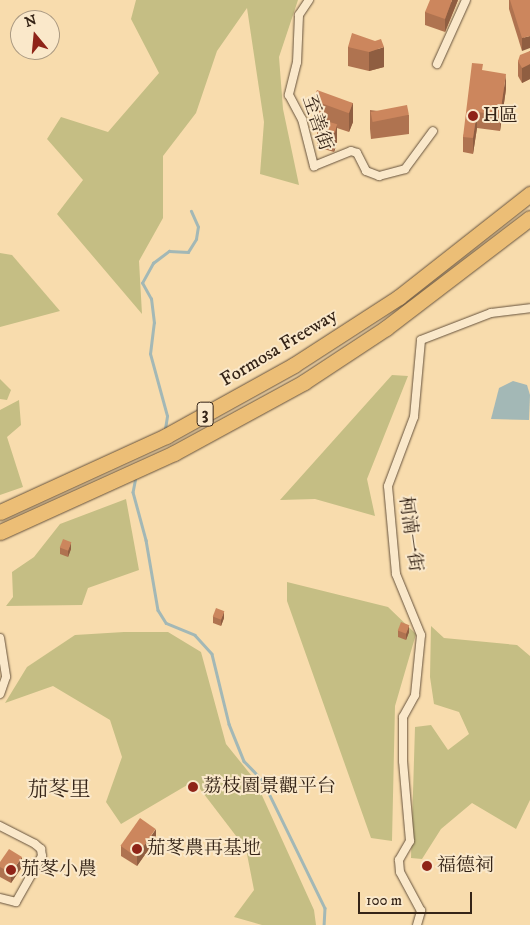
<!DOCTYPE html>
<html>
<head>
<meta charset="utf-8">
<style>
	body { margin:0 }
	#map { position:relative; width:530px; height:925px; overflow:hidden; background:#f8dcad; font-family:"IM FELL DW Pica","Noto Serif TC",serif }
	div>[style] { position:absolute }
	.green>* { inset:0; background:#c5be84 }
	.water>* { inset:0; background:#a3b8b6 }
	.stream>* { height:2.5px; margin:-1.25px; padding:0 1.25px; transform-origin:1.25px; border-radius:1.25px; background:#a3b8b6 }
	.roads { filter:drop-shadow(0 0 1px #66523c) drop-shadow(0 0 1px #66523c) }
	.street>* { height:8px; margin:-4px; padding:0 4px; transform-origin:4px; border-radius:4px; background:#fae8ca }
	.highway>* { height:15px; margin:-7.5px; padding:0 7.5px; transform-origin:7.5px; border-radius:7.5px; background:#ecbe76 }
	.wall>* { inset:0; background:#af7350 }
	.shaded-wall>* { inset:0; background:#8f5e41 }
	.building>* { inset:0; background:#cc865d; transform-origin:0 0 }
	.dots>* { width:14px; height:14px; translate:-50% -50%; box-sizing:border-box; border:2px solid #fae8ca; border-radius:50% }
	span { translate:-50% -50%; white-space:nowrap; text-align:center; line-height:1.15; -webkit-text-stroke:4px #fae8ca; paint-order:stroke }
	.shield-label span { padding:1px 4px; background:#fae8ca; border:1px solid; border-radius:4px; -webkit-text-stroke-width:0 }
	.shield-label { font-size:18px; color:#352417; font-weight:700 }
	.poi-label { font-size:19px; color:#352417 }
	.left { translate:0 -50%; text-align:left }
	.street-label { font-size:19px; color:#352417 }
	.quarter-label { font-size:21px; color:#352417 }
	.north { position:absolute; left:10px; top:10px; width:50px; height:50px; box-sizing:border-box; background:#fae8ca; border:1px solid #ab9a82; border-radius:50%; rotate:343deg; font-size:14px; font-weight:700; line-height:20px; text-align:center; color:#352417 }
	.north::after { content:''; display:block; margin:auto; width:18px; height:22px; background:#8f2418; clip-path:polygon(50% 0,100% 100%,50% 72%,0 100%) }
	.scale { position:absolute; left:358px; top:892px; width:114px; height:22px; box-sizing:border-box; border:2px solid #352417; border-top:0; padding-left:6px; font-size:15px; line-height:18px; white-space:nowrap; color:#352417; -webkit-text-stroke:4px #fae8ca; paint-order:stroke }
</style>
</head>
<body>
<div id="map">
	<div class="green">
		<i style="clip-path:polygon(136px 0,298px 0,279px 57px,283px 109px,299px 185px,260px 174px,264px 122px,247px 8px,217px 51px,196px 113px,163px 156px,163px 218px,139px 261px,142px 314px,57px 214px,83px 180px,47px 139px,61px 117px,108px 132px,159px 73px,131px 19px)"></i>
		<i style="clip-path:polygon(0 253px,12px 255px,60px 311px,0 327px)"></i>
		<i style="clip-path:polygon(392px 375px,408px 376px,367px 479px,375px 516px,315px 499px,280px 500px)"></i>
		<i style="clip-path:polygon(0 379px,11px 390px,7px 400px,0 399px)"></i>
		<i style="clip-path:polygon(19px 400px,21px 425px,7px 437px,23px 487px,0 495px,0 410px)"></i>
		<i style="clip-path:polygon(126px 499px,139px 570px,88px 588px,82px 605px,6px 606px,13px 597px,12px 572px,34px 557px,60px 524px)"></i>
		<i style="clip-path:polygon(287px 582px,388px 607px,416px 634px,395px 706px,392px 841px,371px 838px,287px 601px)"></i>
		<i style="clip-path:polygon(431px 626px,444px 638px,517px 645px,530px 656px,530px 800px,516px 829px,472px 803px,441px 829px,422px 859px,411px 858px,415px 727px,431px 725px,448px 750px,469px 734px,459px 712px,434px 704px,430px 677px)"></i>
		<i style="clip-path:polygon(124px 632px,168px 632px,201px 652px,226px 744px,255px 780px,314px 910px,316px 925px,262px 925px,234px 917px,254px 890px,246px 849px,194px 781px,121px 824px,106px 802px,122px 757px,110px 720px,53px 686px,5px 703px,27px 667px,75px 635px)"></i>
	</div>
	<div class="water">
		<i style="clip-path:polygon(513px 381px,527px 385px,530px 395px,529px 420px,491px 419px,499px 388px)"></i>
	</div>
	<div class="stream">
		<i style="left:165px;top:429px;width:13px;rotate:-81deg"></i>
		<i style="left:167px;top:416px;width:64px;rotate:-105.3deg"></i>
		<i style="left:150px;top:354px;width:31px;rotate:-83deg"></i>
		<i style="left:154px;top:323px;width:24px;rotate:-97deg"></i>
		<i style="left:151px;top:299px;width:18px;rotate:-119deg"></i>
		<i style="left:142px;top:283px;width:23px;rotate:-61deg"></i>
		<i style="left:153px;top:263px;width:20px;rotate:-37deg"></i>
		<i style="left:169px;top:251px;width:19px;rotate:3deg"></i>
		<i style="left:188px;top:252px;width:15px;rotate:-58deg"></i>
		<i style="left:196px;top:239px;width:12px;rotate:-81deg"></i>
		<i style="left:198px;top:227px;width:17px;rotate:-114deg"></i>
		<i style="left:136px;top:477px;width:15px;rotate:101deg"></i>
		<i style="left:133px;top:492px;width:50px;rotate:74.8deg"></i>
		<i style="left:146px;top:540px;width:71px;rotate:80.3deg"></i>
		<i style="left:158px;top:610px;width:15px;rotate:58deg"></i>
		<i style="left:166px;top:623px;width:31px;rotate:22deg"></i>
		<i style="left:195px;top:635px;width:25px;rotate:48deg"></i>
		<i style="left:212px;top:654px;width:72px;rotate:76.3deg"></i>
		<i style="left:229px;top:724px;width:40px;rotate:68deg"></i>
		<i style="left:244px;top:761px;width:28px;rotate:46deg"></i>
		<i style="left:263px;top:781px;width:141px;rotate:64deg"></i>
		<i style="left:325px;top:908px;width:17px;rotate:93deg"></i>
	</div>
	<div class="roads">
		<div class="street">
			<i style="left:309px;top:0;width:18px;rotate:124deg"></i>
			<i style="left:299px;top:15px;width:47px;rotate:92.4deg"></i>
			<i style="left:297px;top:62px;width:34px;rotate:104deg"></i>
			<i style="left:289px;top:95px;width:27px;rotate:62deg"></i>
			<i style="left:302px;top:119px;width:49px;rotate:75.7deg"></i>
			<i style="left:314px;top:166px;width:40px;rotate:-22deg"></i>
			<i style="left:351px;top:151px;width:6px;rotate:18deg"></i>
			<i style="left:357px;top:153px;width:20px;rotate:63deg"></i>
			<i style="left:366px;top:171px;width:14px;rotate:21deg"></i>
			<i style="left:379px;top:176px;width:27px;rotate:-15deg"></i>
			<i style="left:405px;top:169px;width:47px;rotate:-53.6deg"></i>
			<i style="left:437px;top:64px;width:70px;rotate:-65.6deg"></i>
			<i style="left:0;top:638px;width:39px;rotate:81deg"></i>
			<i style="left:6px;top:677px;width:18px;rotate:109deg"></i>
			<i style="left:0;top:826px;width:39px;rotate:27deg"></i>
			<i style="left:35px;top:844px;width:8px;rotate:40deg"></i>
			<i style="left:41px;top:849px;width:7px;rotate:82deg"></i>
			<i style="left:42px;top:856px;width:53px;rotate:119.5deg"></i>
			<i style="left:16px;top:902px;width:16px;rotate:-166deg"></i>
			<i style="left:417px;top:925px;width:15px;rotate:-74deg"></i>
			<i style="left:421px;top:911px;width:44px;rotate:-118.3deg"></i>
			<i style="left:400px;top:872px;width:12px;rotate:-95deg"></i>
			<i style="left:399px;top:860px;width:22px;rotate:-60deg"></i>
			<i style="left:410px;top:841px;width:80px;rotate:-95deg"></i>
			<i style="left:403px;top:761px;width:44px;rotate:-90deg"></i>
			<i style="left:403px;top:717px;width:25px;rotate:-61deg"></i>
			<i style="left:415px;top:695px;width:60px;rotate:-84.3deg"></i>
			<i style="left:421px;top:635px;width:66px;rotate:-112.3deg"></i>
			<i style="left:396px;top:574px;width:88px;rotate:-95.2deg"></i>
			<i style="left:388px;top:486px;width:74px;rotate:-69.4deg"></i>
			<i style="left:414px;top:417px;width:77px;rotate:-84.8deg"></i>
			<i style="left:421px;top:340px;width:75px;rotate:-21.1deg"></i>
			<i style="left:491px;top:313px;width:39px;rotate:-7deg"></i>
		</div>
		<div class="highway">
			<i style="left:0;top:512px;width:183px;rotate:-24.6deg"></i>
			<i style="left:166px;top:436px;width:146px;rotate:-29deg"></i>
			<i style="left:294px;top:365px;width:125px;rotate:-32.9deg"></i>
			<i style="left:399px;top:297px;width:167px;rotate:-38.2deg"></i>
			<i style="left:0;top:532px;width:191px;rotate:-24.4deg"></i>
			<i style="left:174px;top:453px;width:148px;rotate:-28.6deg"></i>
			<i style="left:304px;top:382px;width:98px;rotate:-33.4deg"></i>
			<i style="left:386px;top:328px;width:181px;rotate:-37.4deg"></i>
		</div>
	</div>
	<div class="wall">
		<i style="clip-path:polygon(458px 0,445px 32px,425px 25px,425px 12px)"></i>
		<i style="clip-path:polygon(509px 0,530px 0,522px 51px,509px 9px)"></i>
		<i style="clip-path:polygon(375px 41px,384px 67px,369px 71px,348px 66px,348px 47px)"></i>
		<i style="clip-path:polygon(530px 51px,530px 79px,522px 83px,518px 76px,518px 61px)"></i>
		<i style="clip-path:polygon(483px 71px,506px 89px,500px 131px,477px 128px,473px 154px,463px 152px,463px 137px)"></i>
		<i style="clip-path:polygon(313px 100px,353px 103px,353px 122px,349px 132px,337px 128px,337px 143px,334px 152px,317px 147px,317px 128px,319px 121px,313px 119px)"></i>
		<i style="clip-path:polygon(370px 110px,409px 115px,409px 134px,371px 139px,370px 129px)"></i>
		<i style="clip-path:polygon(60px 547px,71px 549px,68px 557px,60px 554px)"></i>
		<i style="clip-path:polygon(213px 616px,224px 618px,221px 626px,213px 623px)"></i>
		<i style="clip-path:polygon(398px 630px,409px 632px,406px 640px,398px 637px)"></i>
		<i style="clip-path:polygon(156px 839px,137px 866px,121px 856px,121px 846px)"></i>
		<i style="clip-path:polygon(0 862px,22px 867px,11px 883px,0 877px)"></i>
	</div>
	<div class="shaded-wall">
		<i style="clip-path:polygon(452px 0,458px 0,445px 32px,445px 19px)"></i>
		<i style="clip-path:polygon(530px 36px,530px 48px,522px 51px,522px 38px)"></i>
		<i style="clip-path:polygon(384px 47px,384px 67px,369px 71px,369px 52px)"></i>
		<i style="clip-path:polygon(530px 64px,530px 79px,522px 83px,522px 68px)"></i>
		<i style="clip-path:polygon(506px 74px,506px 89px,500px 131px,500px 115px)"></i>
		<i style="clip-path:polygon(353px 103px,353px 122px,349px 132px,349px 113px)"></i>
		<i style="clip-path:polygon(477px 112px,477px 128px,473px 154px,473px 138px)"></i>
		<i style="clip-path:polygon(337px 124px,337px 143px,334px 152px,334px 132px)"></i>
		<i style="clip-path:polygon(71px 542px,71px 549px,68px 557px,68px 550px)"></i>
		<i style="clip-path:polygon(224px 611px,224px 618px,221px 626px,221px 619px)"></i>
		<i style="clip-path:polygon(409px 625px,409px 632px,406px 640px,406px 633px)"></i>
		<i style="clip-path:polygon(156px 829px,156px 839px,137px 866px,137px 856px)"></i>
		<i style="clip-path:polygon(22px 857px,22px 867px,11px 883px,11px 873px)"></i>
	</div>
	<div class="building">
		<i style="clip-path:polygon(430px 0,452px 0,445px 19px,425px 12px)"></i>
		<i style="clip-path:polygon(510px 0,530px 0,530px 36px,522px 38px)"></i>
		<i style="clip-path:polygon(352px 33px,375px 41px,381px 39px,384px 47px,369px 52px,348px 47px)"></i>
		<i style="clip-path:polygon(530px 51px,530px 64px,522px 68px,518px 61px,520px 55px)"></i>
		<i style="clip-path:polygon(472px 63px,483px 64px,482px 70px,506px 74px,500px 115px,477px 112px,473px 138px,463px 137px)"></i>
		<i style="left:317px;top:90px;width:38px;height:11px;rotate:20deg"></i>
		<i style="left:407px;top:105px;width:10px;height:37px;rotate:79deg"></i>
		<i style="left:319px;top:119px;width:19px;height:9px;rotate:16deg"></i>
		<i style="left:63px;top:539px;width:9px;height:9px;rotate:21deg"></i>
		<i style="left:216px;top:608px;width:9px;height:9px;rotate:21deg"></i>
		<i style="left:401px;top:622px;width:9px;height:9px;rotate:21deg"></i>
		<i style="left:140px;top:818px;width:19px;height:34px;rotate:35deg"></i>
		<i style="clip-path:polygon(9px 849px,22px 857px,11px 873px,0 867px,0 862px)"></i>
	</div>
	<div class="dots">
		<i style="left:473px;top:116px;background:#8f2418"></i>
		<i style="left:193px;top:787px;background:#8f2418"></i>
		<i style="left:137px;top:849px;background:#8f2418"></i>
		<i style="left:427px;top:866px;background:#8f2418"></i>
		<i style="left:11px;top:870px;background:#8f2418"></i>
	</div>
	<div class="shield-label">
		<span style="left:205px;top:414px">3</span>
	</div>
	<div class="poi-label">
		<span class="left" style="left:483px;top:116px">H區</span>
		<span class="left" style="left:203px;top:787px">荔枝園景觀平台</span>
		<span class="left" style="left:147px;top:849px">茄苳農再基地</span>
		<span class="left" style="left:437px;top:866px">福德祠</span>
		<span class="left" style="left:21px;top:870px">茄苳小農</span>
	</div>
	<div class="street-label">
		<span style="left:317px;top:123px;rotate:71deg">至善街</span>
		<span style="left:279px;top:348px;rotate:-31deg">Formosa Freeway</span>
		<span style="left:410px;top:534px;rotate:82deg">柯湳一街</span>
	</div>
	<div class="quarter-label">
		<span style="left:59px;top:790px">茄苳里</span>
	</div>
	<div class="north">N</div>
	<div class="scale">100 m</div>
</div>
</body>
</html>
